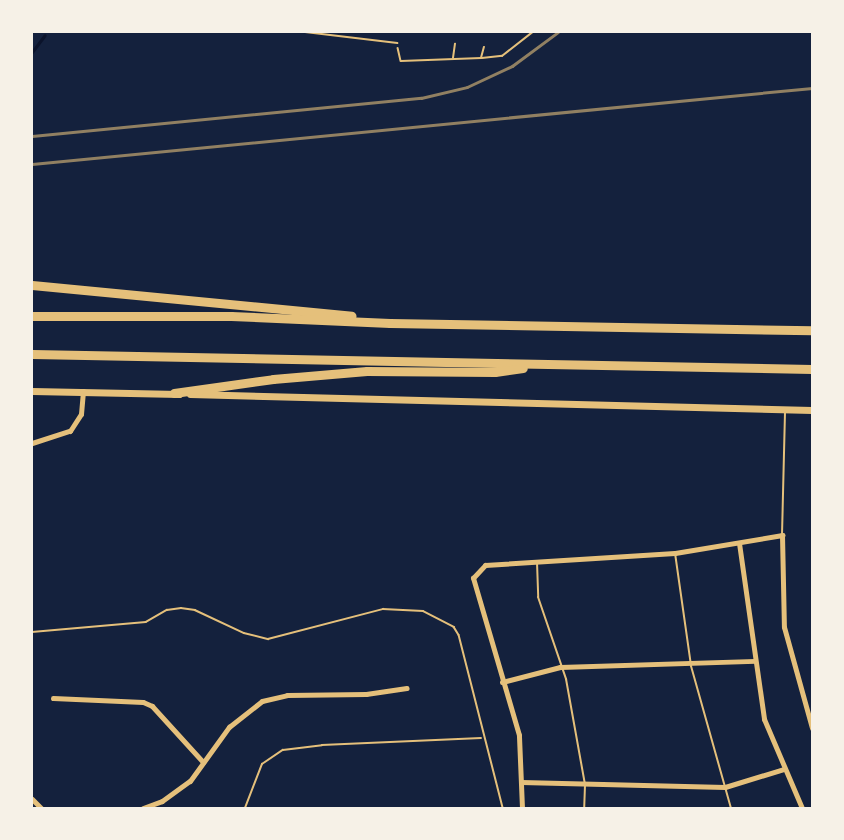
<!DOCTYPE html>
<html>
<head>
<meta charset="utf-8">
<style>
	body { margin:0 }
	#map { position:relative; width:844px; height:840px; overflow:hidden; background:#14213d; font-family:"Golos Text",sans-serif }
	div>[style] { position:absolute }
	.stream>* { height:3px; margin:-1.5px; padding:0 1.5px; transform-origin:1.5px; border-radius:1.5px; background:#0b132b }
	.path>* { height:1.5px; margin:-0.75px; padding:0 0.75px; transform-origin:0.75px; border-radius:0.75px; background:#e5c07b }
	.service>* { height:2px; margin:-1px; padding:0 1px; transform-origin:1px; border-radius:1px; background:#e5c07b }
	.minor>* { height:5px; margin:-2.5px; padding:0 2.5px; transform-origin:2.5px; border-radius:2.5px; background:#e5c07b }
	.secondary>* { height:7px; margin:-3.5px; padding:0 3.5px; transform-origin:3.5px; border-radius:3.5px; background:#e5c07b }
	.motorway>* { height:9px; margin:-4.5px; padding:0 4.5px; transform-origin:4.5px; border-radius:4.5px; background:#e5c07b }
	.rail>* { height:3px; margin:-1.5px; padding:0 1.5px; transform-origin:1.5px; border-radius:1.5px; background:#918062 }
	span { translate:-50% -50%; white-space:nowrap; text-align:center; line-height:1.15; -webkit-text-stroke:6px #f6f1e7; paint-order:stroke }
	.frame { position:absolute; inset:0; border:33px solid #f6f1e7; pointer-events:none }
</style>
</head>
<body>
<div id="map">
	<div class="stream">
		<i style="left:32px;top:52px;width:21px;rotate:-53deg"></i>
	</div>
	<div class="path">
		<i style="left:398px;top:48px;width:13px;rotate:77deg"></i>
		<i style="left:401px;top:61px;width:80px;rotate:-2.1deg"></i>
		<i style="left:481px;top:58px;width:11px;rotate:-75deg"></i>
		<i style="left:453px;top:58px;width:14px;rotate:-82deg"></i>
		<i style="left:482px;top:58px;width:20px;rotate:-6deg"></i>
		<i style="left:502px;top:56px;width:39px;rotate:-38deg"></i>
		<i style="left:32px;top:632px;width:114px;rotate:-5deg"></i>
		<i style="left:146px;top:622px;width:24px;rotate:-30deg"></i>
		<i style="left:167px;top:610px;width:14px;rotate:-8deg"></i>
		<i style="left:181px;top:608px;width:14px;rotate:8deg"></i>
		<i style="left:195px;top:610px;width:54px;rotate:25.1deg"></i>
		<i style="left:244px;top:633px;width:25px;rotate:14deg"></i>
		<i style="left:268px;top:639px;width:119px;rotate:-14.6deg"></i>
		<i style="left:383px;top:609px;width:40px;rotate:2.9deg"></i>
		<i style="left:423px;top:611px;width:35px;rotate:27deg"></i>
		<i style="left:454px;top:627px;width:9px;rotate:58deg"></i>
		<i style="left:459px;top:635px;width:179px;rotate:75.7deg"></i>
		<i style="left:245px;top:808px;width:47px;rotate:-68.9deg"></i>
		<i style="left:262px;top:764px;width:25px;rotate:-34deg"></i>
		<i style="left:283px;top:750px;width:39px;rotate:-7deg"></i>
		<i style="left:322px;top:745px;width:159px;rotate:-2.5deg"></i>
	</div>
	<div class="service">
		<i style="left:305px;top:32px;width:93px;rotate:6.8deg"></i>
		<i style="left:782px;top:535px;width:123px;rotate:-88.6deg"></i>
		<i style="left:675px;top:553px;width:114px;rotate:81.9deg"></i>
		<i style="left:691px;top:666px;width:148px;rotate:74.3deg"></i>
		<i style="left:537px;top:562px;width:35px;rotate:88deg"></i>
		<i style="left:538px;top:597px;width:87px;rotate:71.1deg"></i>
		<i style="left:566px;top:679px;width:108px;rotate:79.8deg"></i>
		<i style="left:585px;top:785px;width:23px;rotate:92deg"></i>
	</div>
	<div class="minor">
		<i style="left:32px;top:443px;width:40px;rotate:-18deg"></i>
		<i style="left:70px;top:431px;width:20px;rotate:-57deg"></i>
		<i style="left:81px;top:414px;width:23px;rotate:-85deg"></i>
		<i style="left:739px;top:543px;width:178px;rotate:81.9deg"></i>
		<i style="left:764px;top:719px;width:97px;rotate:66.9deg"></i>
		<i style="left:502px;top:682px;width:60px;rotate:-14.5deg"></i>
		<i style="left:560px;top:667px;width:195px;rotate:-1.8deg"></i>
		<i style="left:53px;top:698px;width:90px;rotate:2.5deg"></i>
		<i style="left:143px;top:702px;width:10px;rotate:24deg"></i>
		<i style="left:152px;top:706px;width:76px;rotate:47.7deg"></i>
		<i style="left:521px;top:782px;width:204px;rotate:1.4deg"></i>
		<i style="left:725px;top:787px;width:62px;rotate:-17deg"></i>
		<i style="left:32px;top:799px;width:13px;rotate:45deg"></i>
		<i style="left:143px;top:808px;width:20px;rotate:-20deg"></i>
		<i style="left:162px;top:801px;width:34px;rotate:-36deg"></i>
		<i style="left:190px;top:781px;width:67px;rotate:-54.2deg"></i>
		<i style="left:229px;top:727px;width:42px;rotate:-38.2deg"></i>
		<i style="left:262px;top:701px;width:26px;rotate:-13deg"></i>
		<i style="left:287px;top:695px;width:79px;rotate:-0.7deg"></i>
		<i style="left:366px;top:694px;width:41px;rotate:-8.3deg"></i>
		<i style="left:522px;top:808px;width:73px;rotate:-92.4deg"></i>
		<i style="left:519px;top:735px;width:164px;rotate:-106.3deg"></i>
		<i style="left:473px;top:578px;width:18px;rotate:-47deg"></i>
		<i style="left:485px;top:565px;width:190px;rotate:-3.6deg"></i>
		<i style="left:675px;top:553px;width:109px;rotate:-9.5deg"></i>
		<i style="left:782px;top:535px;width:92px;rotate:88.8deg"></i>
		<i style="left:784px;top:627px;width:105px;rotate:74.5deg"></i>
	</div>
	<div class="secondary">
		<i style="left:32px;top:391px;width:147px;rotate:1.2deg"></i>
		<i style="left:190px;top:394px;width:622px;rotate:1.47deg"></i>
	</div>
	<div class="motorway">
		<i style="left:32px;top:285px;width:321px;rotate:5.5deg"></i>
		<i style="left:32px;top:316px;width:199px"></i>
		<i style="left:231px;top:316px;width:159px;rotate:2.5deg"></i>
		<i style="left:390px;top:323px;width:422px;rotate:1deg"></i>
		<i style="left:32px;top:354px;width:780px;rotate:1.1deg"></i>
		<i style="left:174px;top:393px;width:100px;rotate:-8deg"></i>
		<i style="left:273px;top:379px;width:94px;rotate:-4.9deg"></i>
		<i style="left:367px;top:371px;width:128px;rotate:0.4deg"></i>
		<i style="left:495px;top:372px;width:28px;rotate:-8deg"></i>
	</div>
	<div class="rail">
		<i style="left:32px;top:136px;width:391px;rotate:-5.6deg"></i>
		<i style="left:421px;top:98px;width:47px;rotate:-13.4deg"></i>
		<i style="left:467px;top:87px;width:50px;rotate:-25deg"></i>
		<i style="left:512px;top:66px;width:57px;rotate:-36.5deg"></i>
		<i style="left:32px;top:164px;width:784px;rotate:-5.57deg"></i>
	</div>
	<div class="frame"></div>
</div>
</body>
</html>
